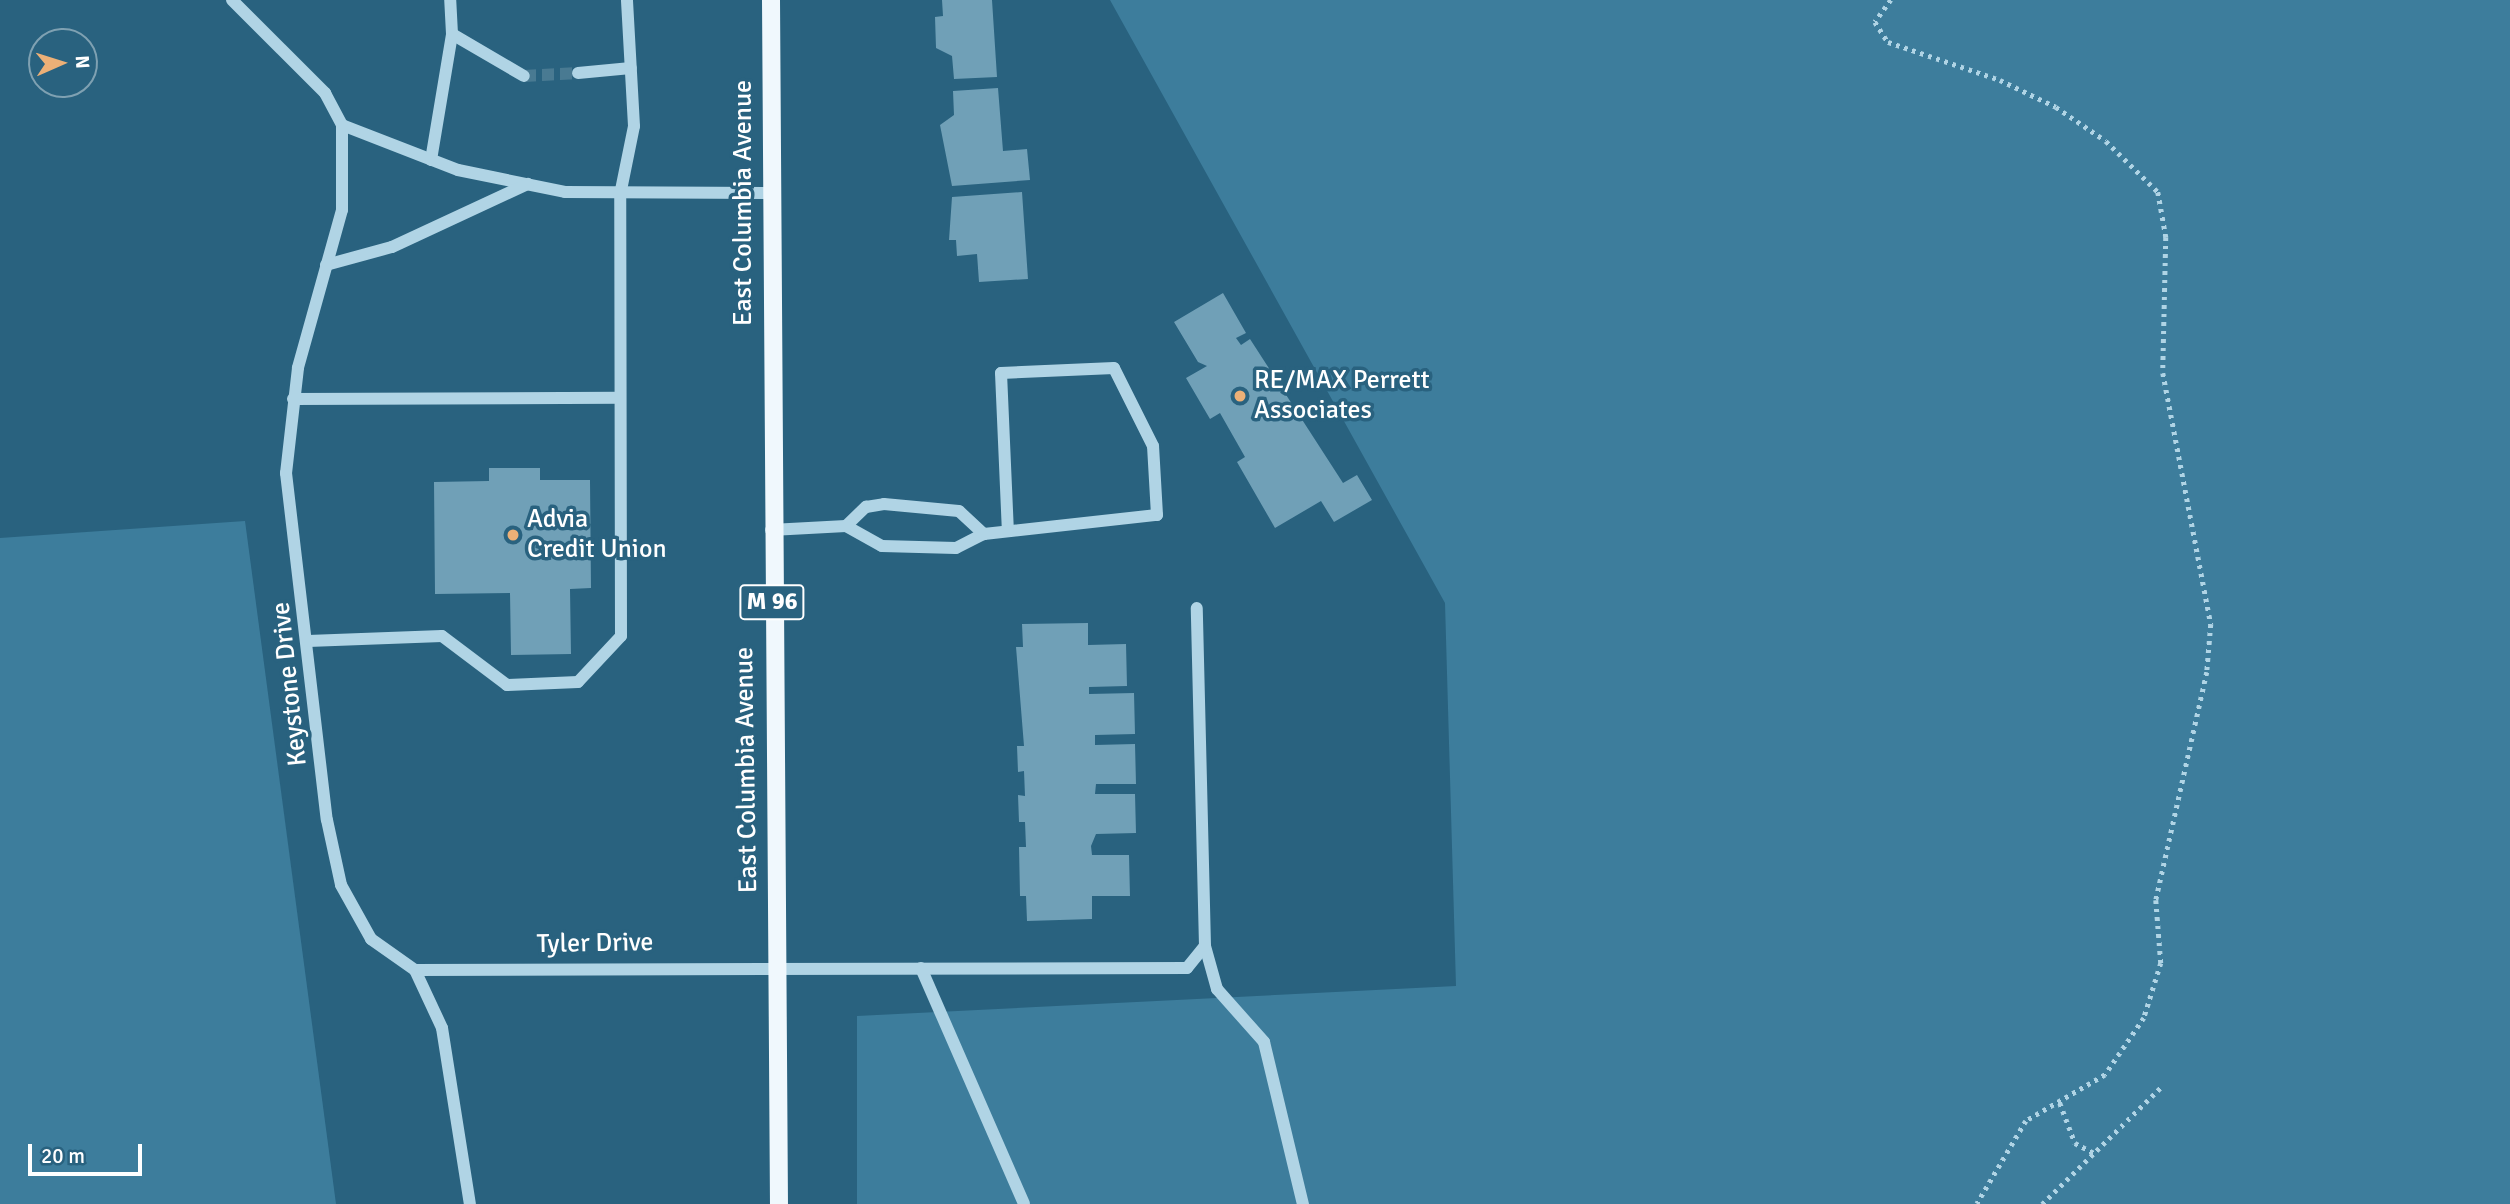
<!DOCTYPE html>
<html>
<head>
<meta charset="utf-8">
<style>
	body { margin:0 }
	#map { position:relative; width:2510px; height:1204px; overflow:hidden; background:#29627f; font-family:Signika,sans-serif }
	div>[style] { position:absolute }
	.green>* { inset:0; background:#3d7d9c }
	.building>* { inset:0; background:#70a0b7 }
	.minor-tunnel>* { height:12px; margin-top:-6px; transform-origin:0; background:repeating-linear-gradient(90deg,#497a92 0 12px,transparent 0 18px) }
	.path>* { height:4.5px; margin-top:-2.25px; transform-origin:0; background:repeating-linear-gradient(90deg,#b0d4e5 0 3.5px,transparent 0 8.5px) }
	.minor>* { height:12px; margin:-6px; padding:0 6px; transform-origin:6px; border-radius:6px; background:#b0d4e5 }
	.major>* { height:18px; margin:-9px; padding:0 9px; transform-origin:9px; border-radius:9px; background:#f0f8fd }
	.dots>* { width:19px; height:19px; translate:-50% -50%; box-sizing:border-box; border:4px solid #29627f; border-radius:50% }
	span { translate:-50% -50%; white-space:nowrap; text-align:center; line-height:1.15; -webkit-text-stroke:7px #29627f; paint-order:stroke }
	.shield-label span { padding:2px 5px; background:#29627f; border:2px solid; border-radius:5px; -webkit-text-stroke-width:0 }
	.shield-label { font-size:24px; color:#fff; font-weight:700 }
	.street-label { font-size:26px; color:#fff }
	.poi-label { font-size:26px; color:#fff }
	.left { translate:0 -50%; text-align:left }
	.north { position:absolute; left:28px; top:28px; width:70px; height:70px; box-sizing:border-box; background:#29627f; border:2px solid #7fa1b2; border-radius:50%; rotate:87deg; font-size:19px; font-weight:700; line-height:28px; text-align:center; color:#fff }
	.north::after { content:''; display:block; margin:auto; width:24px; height:32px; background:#ecb077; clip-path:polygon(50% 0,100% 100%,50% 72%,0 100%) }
	.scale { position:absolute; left:28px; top:1144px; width:114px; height:32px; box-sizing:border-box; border:4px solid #fff; border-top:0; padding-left:9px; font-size:21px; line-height:24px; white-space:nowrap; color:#fff; -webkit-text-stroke:5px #29627f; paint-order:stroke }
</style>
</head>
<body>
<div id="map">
	<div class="green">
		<i style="clip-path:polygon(1110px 0,2510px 0,2510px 1204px,857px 1204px,857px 1016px,1456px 986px,1445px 603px)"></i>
		<i style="clip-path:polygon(245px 521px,336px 1204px,0 1204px,0 538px)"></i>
	</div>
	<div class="building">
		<i style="clip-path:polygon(942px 0,992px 0,997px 77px,954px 79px,952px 56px,936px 48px,935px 17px,943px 16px)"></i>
		<i style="clip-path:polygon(998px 88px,1003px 151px,1027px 149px,1030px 180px,952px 186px,940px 125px,954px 115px,953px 91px)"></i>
		<i style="clip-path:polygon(1022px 192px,1028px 279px,979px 282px,977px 254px,957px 256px,956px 240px,949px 240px,952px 197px)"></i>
		<i style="clip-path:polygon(1223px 293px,1246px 333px,1236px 338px,1241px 345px,1250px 339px,1343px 483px,1357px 475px,1372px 500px,1334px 522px,1321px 501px,1275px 528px,1237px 462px,1245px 457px,1220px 413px,1210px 419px,1186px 378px,1207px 366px,1198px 362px,1174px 322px)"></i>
		<i style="clip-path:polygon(489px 468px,540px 468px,540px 480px,590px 480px,591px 588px,570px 589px,571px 654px,511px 655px,510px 593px,435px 594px,434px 482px,489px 481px)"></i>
		<i style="clip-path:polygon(1088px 623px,1088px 645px,1126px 644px,1127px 686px,1089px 687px,1089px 694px,1134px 693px,1135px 734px,1095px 735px,1095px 745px,1135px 744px,1136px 784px,1096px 784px,1095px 794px,1135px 794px,1136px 833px,1096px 834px,1091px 846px,1092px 855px,1129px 855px,1130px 896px,1092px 896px,1092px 919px,1027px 921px,1026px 896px,1020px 896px,1019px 847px,1026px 847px,1025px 822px,1019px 822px,1018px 795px,1025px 796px,1024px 771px,1018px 772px,1017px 746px,1024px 746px,1016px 647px,1023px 647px,1022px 624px)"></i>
	</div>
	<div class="minor-tunnel">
		<i style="left:524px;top:76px;width:54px;rotate:-3.2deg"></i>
	</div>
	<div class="path">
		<i style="left:1891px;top:0;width:27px;rotate:126deg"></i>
		<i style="left:1875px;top:22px;width:24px;rotate:57deg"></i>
		<i style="left:1888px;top:42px;width:118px;rotate:18.7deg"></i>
		<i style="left:2000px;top:80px;width:62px;rotate:25.7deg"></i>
		<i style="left:2056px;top:107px;width:60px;rotate:34.2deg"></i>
		<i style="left:2106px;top:141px;width:73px;rotate:44.4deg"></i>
		<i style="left:2158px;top:192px;width:46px;rotate:79.9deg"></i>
		<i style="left:2166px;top:237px;width:136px;rotate:91.3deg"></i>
		<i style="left:2163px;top:373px;width:256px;rotate:79.2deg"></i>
		<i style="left:2211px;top:624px;width:48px;rotate:94.8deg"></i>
		<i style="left:2207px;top:672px;width:234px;rotate:102.6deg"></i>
		<i style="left:2156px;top:900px;width:63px;rotate:85.5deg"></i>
		<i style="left:2161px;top:963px;width:58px;rotate:107.2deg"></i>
		<i style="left:2144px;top:1018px;width:69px;rotate:124.4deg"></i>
		<i style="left:2105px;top:1075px;width:91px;rotate:149.8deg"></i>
		<i style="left:2026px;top:1121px;width:96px;rotate:120.6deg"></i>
		<i style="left:2060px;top:1103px;width:43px;rotate:69.4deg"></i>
		<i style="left:2075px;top:1143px;width:21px;rotate:28deg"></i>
		<i style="left:2042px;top:1204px;width:168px;rotate:-44.5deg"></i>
	</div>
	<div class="minor">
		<i style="left:232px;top:0;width:132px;rotate:45deg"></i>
		<i style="left:325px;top:93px;width:36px;rotate:62deg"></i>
		<i style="left:342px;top:125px;width:124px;rotate:21.2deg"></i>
		<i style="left:458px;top:170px;width:109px;rotate:11.6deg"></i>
		<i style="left:565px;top:192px;width:204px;rotate:0.3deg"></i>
		<i style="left:452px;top:34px;width:83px;rotate:30.3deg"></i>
		<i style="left:578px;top:73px;width:53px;rotate:-5.4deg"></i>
		<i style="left:342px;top:125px;width:85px;rotate:90deg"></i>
		<i style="left:342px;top:210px;width:164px;rotate:105.6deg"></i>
		<i style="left:298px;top:368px;width:106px;rotate:96.5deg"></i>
		<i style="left:286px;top:473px;width:349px;rotate:83.3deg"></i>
		<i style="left:327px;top:820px;width:66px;rotate:77.8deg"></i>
		<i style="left:341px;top:885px;width:62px;rotate:60.9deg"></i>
		<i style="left:371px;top:939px;width:54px;rotate:35.2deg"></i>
		<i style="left:415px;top:970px;width:64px;rotate:65deg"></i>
		<i style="left:442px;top:1028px;width:178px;rotate:81deg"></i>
		<i style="left:431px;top:160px;width:128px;rotate:-80.5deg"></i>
		<i style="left:452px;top:34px;width:34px;rotate:-93deg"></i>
		<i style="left:326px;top:265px;width:68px;rotate:-15.3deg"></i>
		<i style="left:392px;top:247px;width:150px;rotate:-24.9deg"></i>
		<i style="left:293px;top:399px;width:327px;rotate:-0.2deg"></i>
		<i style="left:846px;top:526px;width:41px;rotate:29.1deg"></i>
		<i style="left:882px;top:546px;width:74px;rotate:1.5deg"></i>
		<i style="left:956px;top:548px;width:31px;rotate:-27deg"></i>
		<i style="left:984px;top:534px;width:174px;rotate:-6.3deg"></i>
		<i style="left:1157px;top:515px;width:69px;rotate:-93.3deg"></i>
		<i style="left:1153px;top:446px;width:87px;rotate:-116.6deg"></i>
		<i style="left:1114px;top:368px;width:113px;rotate:177.5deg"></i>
		<i style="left:1001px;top:373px;width:158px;rotate:87.5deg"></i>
		<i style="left:771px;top:530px;width:75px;rotate:-3.1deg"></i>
		<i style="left:846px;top:526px;width:28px;rotate:-44deg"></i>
		<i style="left:866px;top:507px;width:18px;rotate:-9deg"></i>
		<i style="left:884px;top:504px;width:75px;rotate:5.3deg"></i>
		<i style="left:959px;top:511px;width:34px;rotate:43deg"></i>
		<i style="left:308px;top:641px;width:134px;rotate:-2.1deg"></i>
		<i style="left:442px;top:636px;width:81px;rotate:37deg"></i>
		<i style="left:507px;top:685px;width:71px;rotate:-2.4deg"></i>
		<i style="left:578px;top:682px;width:63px;rotate:-46.9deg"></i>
		<i style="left:621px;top:636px;width:441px;rotate:-90.1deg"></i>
		<i style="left:620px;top:195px;width:70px;rotate:-78.5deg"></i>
		<i style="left:634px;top:126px;width:126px;rotate:-93.2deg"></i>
		<i style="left:1205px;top:946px;width:45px;rotate:74.4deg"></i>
		<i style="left:1217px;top:989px;width:71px;rotate:48.4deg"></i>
		<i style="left:1264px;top:1042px;width:167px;rotate:76.5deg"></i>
		<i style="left:921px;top:968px;width:257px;rotate:66.4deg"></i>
		<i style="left:415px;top:970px;width:772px;rotate:-0.15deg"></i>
		<i style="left:1187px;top:968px;width:28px;rotate:-51deg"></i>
		<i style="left:1205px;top:946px;width:338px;rotate:-91.4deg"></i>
	</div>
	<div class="major">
		<i style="left:771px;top:0;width:1204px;rotate:89.62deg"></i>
	</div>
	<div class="dots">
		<i style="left:1240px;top:396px;background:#ecb077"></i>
		<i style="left:513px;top:535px;background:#ecb077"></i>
	</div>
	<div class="shield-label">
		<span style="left:772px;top:602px">M 96</span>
	</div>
	<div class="street-label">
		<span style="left:744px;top:203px;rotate:-90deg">East Columbia Avenue</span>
		<span style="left:290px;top:684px;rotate:-96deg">Keystone Drive</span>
		<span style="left:747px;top:770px;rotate:-91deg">East Columbia Avenue</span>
		<span style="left:595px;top:944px;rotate:-1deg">Tyler Drive</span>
	</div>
	<div class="poi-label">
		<span class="left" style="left:1254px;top:396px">RE/MAX Perrett<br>Associates</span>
		<span class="left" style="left:527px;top:535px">Advia<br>Credit Union</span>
	</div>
	<div class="north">N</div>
	<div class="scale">20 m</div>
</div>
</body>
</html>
